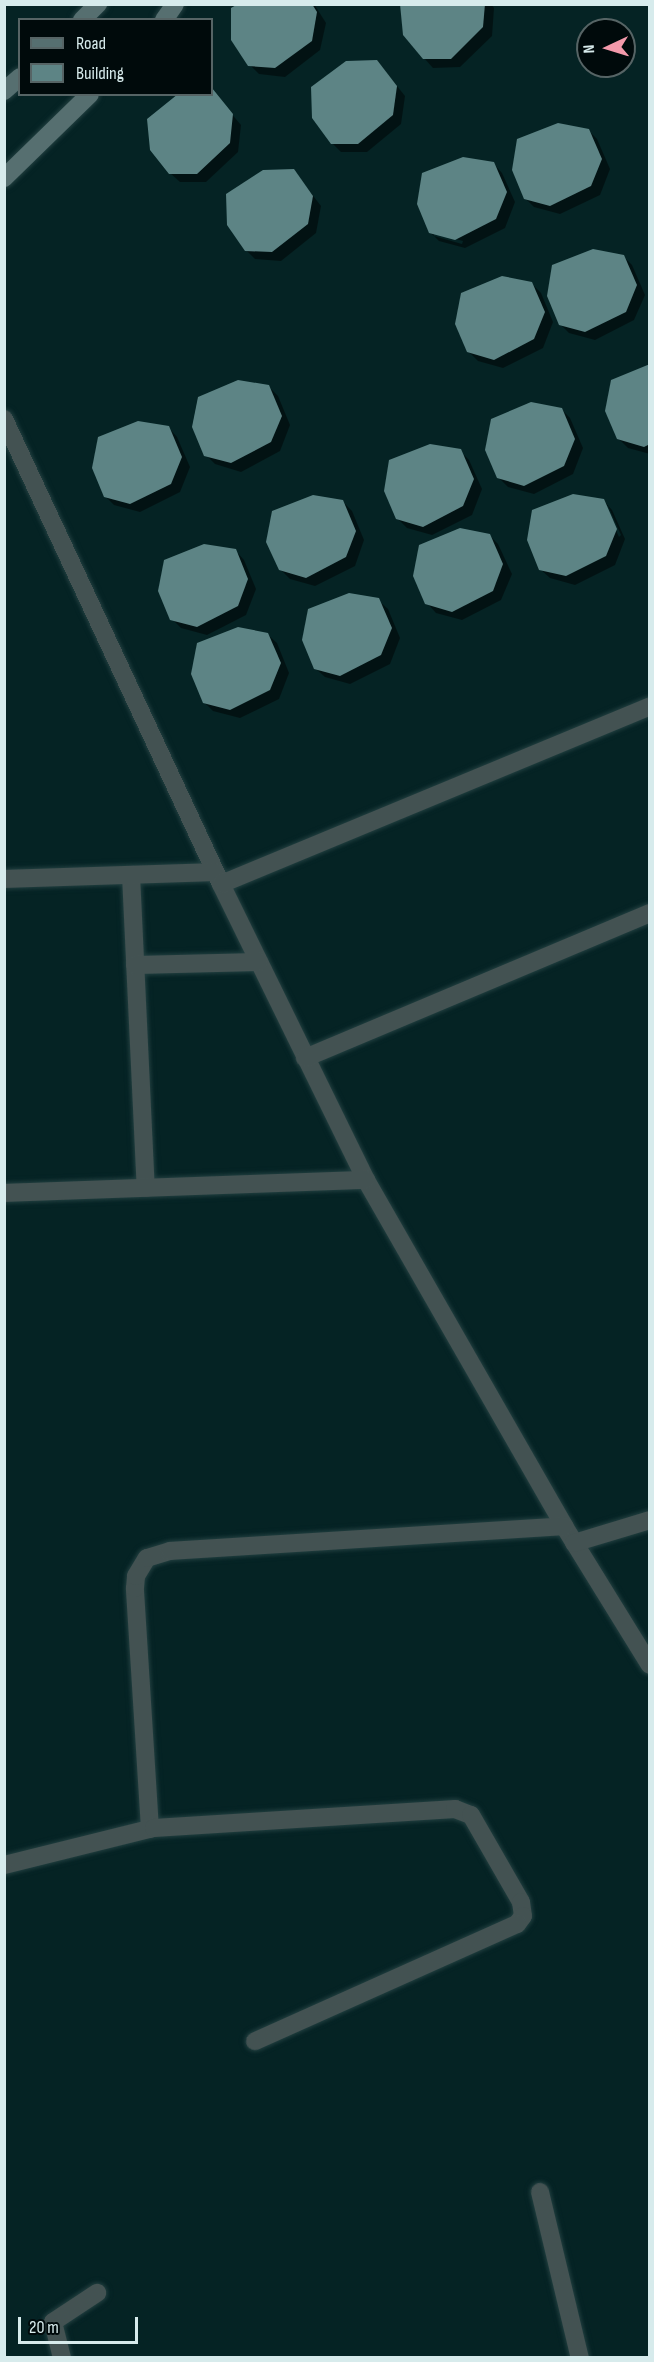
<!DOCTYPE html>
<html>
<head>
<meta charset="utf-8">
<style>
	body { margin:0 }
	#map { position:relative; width:654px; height:2362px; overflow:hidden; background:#052324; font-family:"Sofia Sans Condensed",sans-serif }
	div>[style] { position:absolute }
	.shadow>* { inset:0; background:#0007 }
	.building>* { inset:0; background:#5d8485 }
	.roads { filter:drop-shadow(0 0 2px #223f40) drop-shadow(0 0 2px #223f40) }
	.street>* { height:18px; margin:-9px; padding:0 9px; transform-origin:9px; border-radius:9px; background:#435252 }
	.secondary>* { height:18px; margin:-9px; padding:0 9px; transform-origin:9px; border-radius:9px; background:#566f70 }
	span { translate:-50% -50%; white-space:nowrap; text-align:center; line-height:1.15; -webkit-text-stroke:4.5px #000a0b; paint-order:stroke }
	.frame { position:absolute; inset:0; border:6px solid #d7ebec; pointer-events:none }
	.legend { position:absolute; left:18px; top:18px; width:195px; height:78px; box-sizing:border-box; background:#000a0b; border:2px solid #566465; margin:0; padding:8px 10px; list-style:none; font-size:18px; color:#d7ebec }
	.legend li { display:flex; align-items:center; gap:12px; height:30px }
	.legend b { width:30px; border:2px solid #566465 }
	.north { position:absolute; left:576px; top:18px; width:60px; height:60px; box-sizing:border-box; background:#000a0b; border:2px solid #566465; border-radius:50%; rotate:266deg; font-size:16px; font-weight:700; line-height:24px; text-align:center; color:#d7ebec }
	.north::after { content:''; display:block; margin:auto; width:21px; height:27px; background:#f39aab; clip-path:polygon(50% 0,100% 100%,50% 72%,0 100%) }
	.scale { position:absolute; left:18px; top:2317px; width:120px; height:27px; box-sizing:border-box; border:3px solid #d7ebec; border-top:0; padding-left:8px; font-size:18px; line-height:21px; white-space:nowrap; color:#d7ebec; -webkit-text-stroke:4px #000a0b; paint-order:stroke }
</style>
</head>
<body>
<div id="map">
	<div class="shadow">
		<i style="clip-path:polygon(240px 4px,314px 4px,326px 23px,320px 50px,285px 77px,259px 74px,250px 65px)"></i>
		<i style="clip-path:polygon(401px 4px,491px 4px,494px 8px,492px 36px,460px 67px,433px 68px,424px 58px)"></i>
		<i style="clip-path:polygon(377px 61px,405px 96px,401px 124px,367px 152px,341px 152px,332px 143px)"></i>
		<i style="clip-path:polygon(212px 91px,241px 125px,238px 152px,206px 182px,180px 182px,170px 173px)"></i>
		<i style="clip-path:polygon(588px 130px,597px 139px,610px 169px,600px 195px,560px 214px,534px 207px,525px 198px)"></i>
		<i style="clip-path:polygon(493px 163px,502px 173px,515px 202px,505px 228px,465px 248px,439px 241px,434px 236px,462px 244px,463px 241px,434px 233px,434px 236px,430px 232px)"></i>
		<i style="clip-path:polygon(293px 170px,321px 206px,316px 233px,281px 261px,255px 259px,246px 250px)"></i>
		<i style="clip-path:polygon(623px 256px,632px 265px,645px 295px,634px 320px,595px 340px,569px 333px,560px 324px)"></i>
		<i style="clip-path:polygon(532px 284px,541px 293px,553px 322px,543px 348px,503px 368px,478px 361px,468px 351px)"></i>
		<i style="clip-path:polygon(650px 366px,650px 454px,628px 448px,619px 439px)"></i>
		<i style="clip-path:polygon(269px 387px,278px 396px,290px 425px,280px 451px,241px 472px,215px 464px,206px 455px)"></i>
		<i style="clip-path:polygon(561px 409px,570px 418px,583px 448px,573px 474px,534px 494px,508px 487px,499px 478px)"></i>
		<i style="clip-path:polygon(168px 427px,177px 437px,190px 467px,180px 492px,140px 512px,114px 505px,105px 496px)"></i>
		<i style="clip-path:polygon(460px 451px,469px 460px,482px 489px,472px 515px,432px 535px,407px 528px,397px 518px)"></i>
		<i style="clip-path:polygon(evenodd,603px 500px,612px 510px,625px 539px,615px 565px,575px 585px,550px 578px,540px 569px,603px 500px,605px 506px,608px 506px,621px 535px,619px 537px,605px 506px)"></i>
		<i style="clip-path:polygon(343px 502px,352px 511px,364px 540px,355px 566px,315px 586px,290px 579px,280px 569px)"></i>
		<i style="clip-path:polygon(489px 535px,498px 544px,512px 574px,501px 600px,462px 620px,436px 613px,427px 603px)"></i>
		<i style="clip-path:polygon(235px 550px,244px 560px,256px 589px,246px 615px,207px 635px,181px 628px,172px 619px)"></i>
		<i style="clip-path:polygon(378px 600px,388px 609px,400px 638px,390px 664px,350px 684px,325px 677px,315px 668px)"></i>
		<i style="clip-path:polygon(267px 634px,277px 643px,289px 673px,279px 699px,240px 718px,213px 711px,204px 702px)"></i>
	</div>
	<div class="building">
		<i style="clip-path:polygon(238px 4px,312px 4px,317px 12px,312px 41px,275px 68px,248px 66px,231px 40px,231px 8px)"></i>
		<i style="clip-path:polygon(400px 4px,485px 4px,483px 27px,451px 59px,423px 59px,403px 35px)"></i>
		<i style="clip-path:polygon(377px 60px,397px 86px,393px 115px,358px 144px,331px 144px,312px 118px,311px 87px,346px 61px)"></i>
		<i style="clip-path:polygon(212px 88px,233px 114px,230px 143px,197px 174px,169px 174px,150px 150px,147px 119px,178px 94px,212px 94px)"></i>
		<i style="clip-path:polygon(558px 123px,589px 129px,602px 159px,591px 186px,550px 206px,524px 199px,512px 170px,517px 139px)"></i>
		<i style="clip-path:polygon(463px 157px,494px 162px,507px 192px,496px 219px,455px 240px,429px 233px,417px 204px,422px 173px)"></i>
		<i style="clip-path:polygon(294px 169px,313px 196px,308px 224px,272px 252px,245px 251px,227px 225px,226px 194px,263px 170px)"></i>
		<i style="clip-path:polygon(593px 249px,624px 255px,637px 285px,626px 312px,585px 332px,559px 325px,547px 296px,552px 265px)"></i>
		<i style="clip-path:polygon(502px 276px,532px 282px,545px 312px,534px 339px,494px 360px,467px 352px,455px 324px,461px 293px)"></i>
		<i style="clip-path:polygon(650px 364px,650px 444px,644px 447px,617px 439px,605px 411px,611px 380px)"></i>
		<i style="clip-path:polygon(238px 380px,269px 385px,282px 416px,271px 442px,231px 463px,204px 456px,192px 427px,198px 397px)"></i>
		<i style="clip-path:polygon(531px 402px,562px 408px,575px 439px,564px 466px,524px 486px,497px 478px,485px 450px,491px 419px)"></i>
		<i style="clip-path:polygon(138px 421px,169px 426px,182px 457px,171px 484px,130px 504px,104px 497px,92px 468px,98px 437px)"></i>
		<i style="clip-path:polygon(430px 444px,461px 449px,474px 479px,463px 506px,423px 527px,396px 519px,384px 491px,389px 460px)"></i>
		<i style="clip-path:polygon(573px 494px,604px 499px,617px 529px,606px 556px,566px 576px,539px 570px,527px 540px,532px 510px)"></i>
		<i style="clip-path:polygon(313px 495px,343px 500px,356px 531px,346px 557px,306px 578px,279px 570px,266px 542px,272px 511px)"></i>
		<i style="clip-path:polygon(460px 528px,490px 534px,503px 564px,493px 591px,452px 612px,425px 604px,413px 576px,419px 545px)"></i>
		<i style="clip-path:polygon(204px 544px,236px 549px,248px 579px,238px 606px,197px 627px,170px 620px,158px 591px,164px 560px)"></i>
		<i style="clip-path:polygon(349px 593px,379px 598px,392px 628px,381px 655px,340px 676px,314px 669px,302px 640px,308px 609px)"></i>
		<i style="clip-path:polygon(238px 627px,268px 633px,281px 663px,270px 690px,230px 710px,203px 703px,191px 674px,197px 643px)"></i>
	</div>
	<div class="roads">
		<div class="street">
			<i style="left:4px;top:419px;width:513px;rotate:64.98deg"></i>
			<i style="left:221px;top:884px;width:330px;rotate:63.9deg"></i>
			<i style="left:366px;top:1180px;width:399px;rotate:60.2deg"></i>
			<i style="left:564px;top:1526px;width:163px;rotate:58.3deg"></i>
			<i style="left:131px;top:875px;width:313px;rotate:87.3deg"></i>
			<i style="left:4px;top:879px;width:211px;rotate:-1.9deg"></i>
			<i style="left:221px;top:884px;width:464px;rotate:-22.5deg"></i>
			<i style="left:135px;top:965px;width:124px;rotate:-1.4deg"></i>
			<i style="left:305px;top:1058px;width:374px;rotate:-22.8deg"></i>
			<i style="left:4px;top:1193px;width:362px;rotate:-2.1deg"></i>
			<i style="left:574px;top:1543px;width:79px;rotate:-16.8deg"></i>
			<i style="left:150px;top:1829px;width:241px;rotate:-93.6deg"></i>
			<i style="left:135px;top:1588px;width:12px;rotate:-85deg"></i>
			<i style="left:136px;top:1576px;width:21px;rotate:-59deg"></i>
			<i style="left:147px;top:1558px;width:24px;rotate:-17deg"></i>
			<i style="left:170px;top:1551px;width:395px;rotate:-3.6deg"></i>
			<i style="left:4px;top:1865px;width:154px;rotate:-13.9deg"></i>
			<i style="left:154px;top:1828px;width:302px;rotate:-3.6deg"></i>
			<i style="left:455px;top:1809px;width:17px;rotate:21deg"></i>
			<i style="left:471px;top:1815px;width:100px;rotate:60.1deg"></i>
			<i style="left:521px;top:1902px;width:14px;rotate:82deg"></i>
			<i style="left:523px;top:1916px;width:10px;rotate:127deg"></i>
			<i style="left:517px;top:1924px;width:287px;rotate:155.9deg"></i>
			<i style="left:540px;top:2192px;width:171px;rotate:76.5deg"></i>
			<i style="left:62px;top:2358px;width:37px;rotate:-104deg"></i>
			<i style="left:53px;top:2322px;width:53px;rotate:-33.4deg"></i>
		</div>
		<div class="secondary">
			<i style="left:82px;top:20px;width:23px;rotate:-45deg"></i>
			<i style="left:164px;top:20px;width:19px;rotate:-55deg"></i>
			<i style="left:4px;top:91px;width:21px;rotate:-41deg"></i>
			<i style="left:4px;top:178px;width:120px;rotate:-44.3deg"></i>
		</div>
	</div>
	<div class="frame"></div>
	<ul class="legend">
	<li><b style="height:8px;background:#566f70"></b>Road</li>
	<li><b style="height:16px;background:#5d8485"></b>Building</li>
	</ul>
	<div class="north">N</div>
	<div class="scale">20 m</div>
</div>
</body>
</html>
